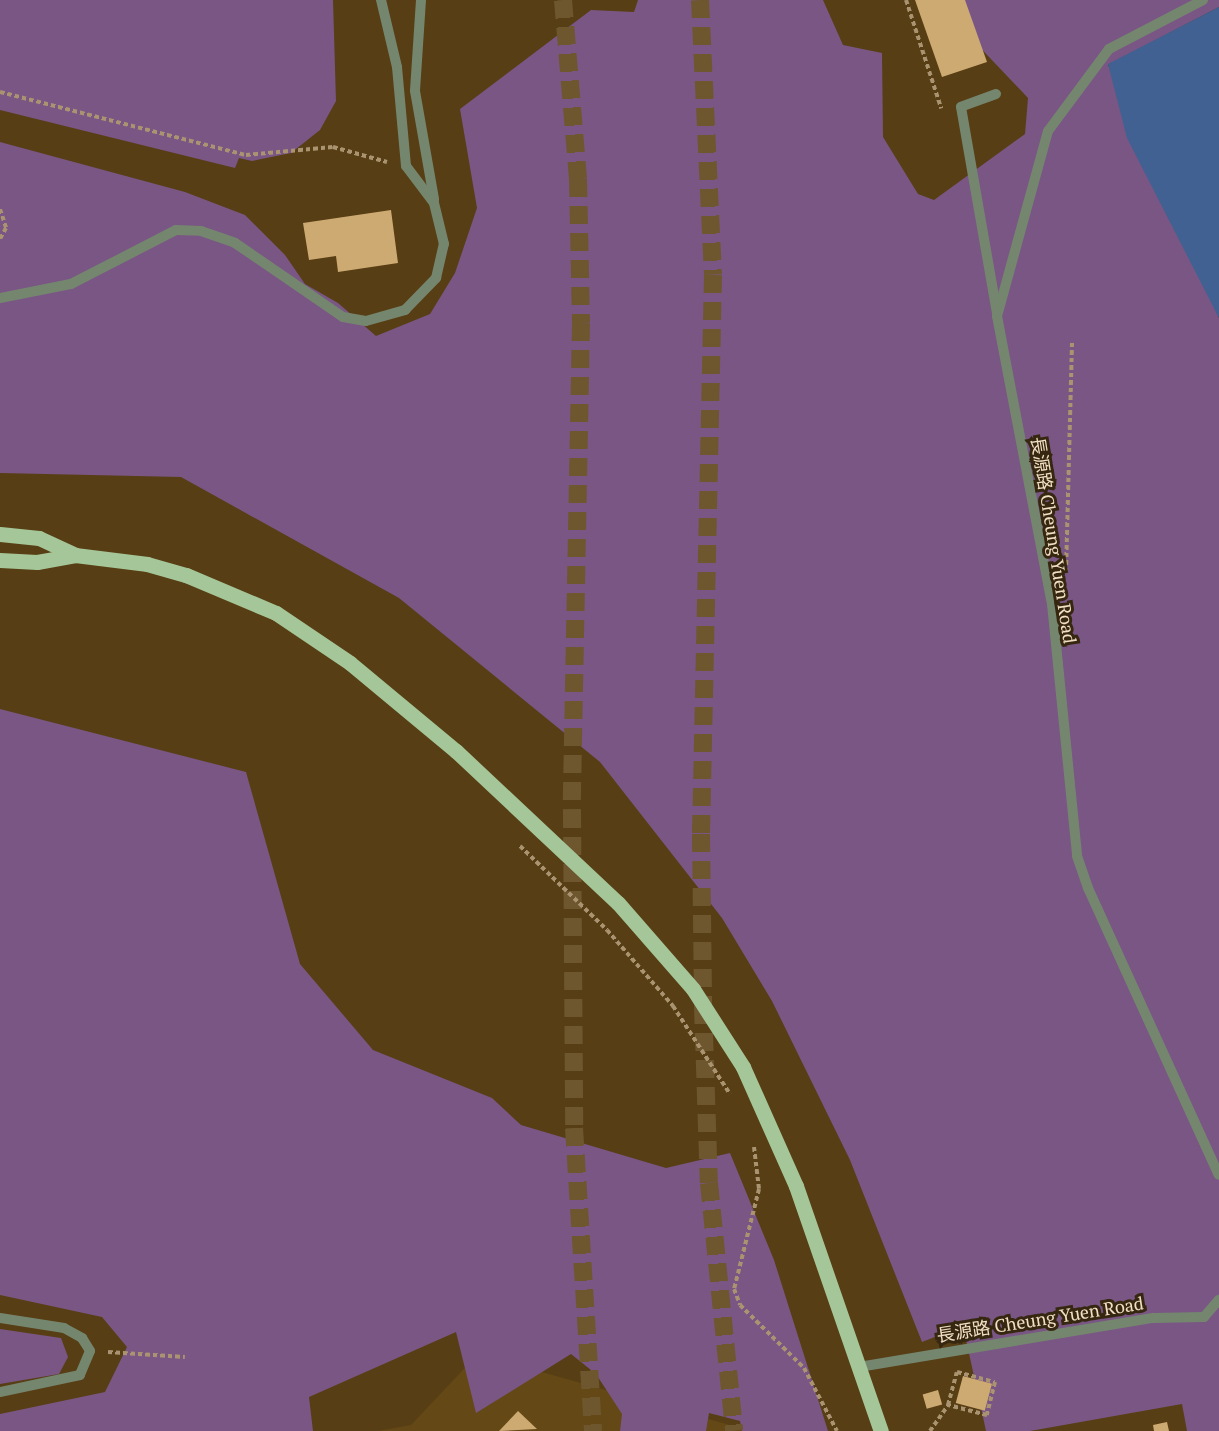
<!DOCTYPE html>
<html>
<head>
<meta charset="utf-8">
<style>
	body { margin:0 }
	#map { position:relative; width:1219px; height:1431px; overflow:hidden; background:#573e14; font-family:"PT Serif","Noto Sans TC",serif }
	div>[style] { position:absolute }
	.built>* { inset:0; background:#644816 }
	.green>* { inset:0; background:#795684 }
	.water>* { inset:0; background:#406191 }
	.building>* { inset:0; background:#ceaa73; transform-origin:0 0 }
	.highway-tunnel>* { height:18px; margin-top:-9px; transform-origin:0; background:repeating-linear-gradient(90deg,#6e562e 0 18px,transparent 0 27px) }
	.path>* { height:4px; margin-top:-2px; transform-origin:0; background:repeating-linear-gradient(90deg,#a99371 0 4.5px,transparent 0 7.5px) }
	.lane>* { height:10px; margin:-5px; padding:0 5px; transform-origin:5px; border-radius:5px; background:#75866f }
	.primary>* { height:15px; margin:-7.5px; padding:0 7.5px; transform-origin:7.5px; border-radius:7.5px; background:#a4c698 }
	span { translate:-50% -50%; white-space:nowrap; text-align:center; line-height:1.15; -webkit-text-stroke:6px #362710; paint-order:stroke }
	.street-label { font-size:18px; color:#f2dfc4 }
</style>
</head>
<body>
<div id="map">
	<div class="built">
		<i style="clip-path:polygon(478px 1354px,751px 1431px,378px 1431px,411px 1425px)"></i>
	</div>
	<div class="green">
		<i style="clip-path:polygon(0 0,333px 0,336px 101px,320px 130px,291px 153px,252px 161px,239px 158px,235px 168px,0 110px)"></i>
		<i style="clip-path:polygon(638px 0,823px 0,843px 45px,882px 53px,883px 137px,918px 194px,934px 200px,1025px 134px,1028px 98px,952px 18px,947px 0,1219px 0,1219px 7px,1108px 65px,1219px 318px,1219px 1431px,1187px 1431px,1182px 1404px,1030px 1431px,986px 1431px,963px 1326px,922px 1342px,850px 1160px,772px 1001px,722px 918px,600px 762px,399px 598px,181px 477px,0 473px,0 142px,185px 192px,245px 215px,285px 255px,305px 284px,338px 303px,376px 336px,430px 314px,455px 273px,477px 208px,460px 109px,591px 10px,634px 12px)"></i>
		<i style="clip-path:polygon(0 709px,246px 772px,300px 964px,373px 1050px,492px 1098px,521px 1125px,666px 1168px,730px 1153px,774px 1260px,828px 1431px,742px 1431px,740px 1421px,709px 1413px,706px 1431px,620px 1431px,622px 1414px,596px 1374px,571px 1354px,476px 1413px,456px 1332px,309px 1397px,313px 1431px,0 1431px,0 1414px,105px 1392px,127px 1347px,102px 1317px,0 1295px)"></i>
		<i style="clip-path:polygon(0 1329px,61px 1338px,68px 1357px,59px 1374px,0 1384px)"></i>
	</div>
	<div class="water">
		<i style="clip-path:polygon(1219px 7px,1219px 318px,1127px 138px,1108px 64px)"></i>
	</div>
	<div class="building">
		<i style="clip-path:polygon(915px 0,965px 0,987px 62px,942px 77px)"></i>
		<i style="clip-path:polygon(391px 210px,398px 263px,338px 272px,336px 256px,309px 260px,303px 223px)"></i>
		<i style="left:963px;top:1376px;width:30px;height:28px;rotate:15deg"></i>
		<i style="left:938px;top:1390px;width:15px;height:16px;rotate:74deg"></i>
		<i style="clip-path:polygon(518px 1411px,537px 1429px,499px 1431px)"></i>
		<i style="clip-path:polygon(1167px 1422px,1169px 1431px,1154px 1431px,1153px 1425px)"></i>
	</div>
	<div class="highway-tunnel">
		<i style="left:563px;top:0;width:180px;rotate:85.2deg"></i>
		<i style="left:578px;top:179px;width:144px;rotate:88.8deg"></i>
		<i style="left:581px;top:323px;width:487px;rotate:91.1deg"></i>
		<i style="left:572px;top:810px;width:318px;rotate:89.6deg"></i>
		<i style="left:574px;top:1128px;width:304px;rotate:86.4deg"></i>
		<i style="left:700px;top:0;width:275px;rotate:87.3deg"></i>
		<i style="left:713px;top:275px;width:559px;rotate:91.23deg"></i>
		<i style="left:701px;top:834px;width:172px;rotate:89.3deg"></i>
		<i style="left:703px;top:1006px;width:177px;rotate:88.1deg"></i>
		<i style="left:709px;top:1183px;width:249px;rotate:84.2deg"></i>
	</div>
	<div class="path">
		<i style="left:906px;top:0;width:114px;rotate:72deg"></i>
		<i style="left:0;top:92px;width:254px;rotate:14.4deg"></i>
		<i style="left:246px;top:155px;width:87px;rotate:-5.3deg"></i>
		<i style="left:333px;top:147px;width:56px;rotate:15.5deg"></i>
		<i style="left:0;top:209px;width:20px;rotate:72deg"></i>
		<i style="left:6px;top:228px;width:13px;rotate:119deg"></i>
		<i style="left:1066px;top:572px;width:230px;rotate:-88.5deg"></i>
		<i style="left:520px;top:846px;width:121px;rotate:44deg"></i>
		<i style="left:607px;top:930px;width:101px;rotate:49deg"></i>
		<i style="left:673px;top:1006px;width:105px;rotate:57.1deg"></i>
		<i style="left:754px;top:1147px;width:42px;rotate:83.2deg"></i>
		<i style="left:759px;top:1189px;width:103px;rotate:104deg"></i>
		<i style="left:734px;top:1289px;width:17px;rotate:69deg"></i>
		<i style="left:740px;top:1305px;width:90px;rotate:44.5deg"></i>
		<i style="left:804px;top:1368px;width:71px;rotate:62.4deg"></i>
		<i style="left:108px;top:1352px;width:77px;rotate:3.7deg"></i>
		<i style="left:930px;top:1431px;width:32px;rotate:-55deg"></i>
		<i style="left:948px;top:1405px;width:34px;rotate:-75deg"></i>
		<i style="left:957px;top:1372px;width:39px;rotate:15deg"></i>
		<i style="left:995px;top:1382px;width:34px;rotate:104deg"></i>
		<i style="left:987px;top:1415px;width:40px;rotate:-165.6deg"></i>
	</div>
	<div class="lane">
		<i style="left:421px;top:0;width:91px;rotate:93.8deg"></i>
		<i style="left:415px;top:91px;width:110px;rotate:80deg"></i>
		<i style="left:1203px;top:0;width:106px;rotate:152.5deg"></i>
		<i style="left:1109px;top:49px;width:102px;rotate:126.6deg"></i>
		<i style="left:1048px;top:131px;width:192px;rotate:105.4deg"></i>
		<i style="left:997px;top:316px;width:293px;rotate:79.2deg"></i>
		<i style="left:1052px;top:604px;width:253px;rotate:84.3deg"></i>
		<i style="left:1077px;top:856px;width:34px;rotate:71deg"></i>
		<i style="left:1088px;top:888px;width:315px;rotate:65.5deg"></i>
		<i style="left:996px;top:94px;width:37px;rotate:160deg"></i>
		<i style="left:961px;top:107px;width:209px;rotate:80.1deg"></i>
		<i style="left:0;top:298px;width:72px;rotate:-11.2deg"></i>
		<i style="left:71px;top:284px;width:118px;rotate:-27.2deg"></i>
		<i style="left:176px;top:230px;width:25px;rotate:2deg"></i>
		<i style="left:201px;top:231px;width:36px;rotate:19deg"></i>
		<i style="left:235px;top:243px;width:131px;rotate:34.4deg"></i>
		<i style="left:343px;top:317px;width:23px;rotate:10deg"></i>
		<i style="left:366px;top:321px;width:41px;rotate:-15.8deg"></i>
		<i style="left:405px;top:310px;width:45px;rotate:-45.9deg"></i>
		<i style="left:436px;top:278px;width:35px;rotate:-77deg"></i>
		<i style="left:444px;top:244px;width:42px;rotate:-103.7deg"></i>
		<i style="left:434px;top:203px;width:46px;rotate:-127.1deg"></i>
		<i style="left:406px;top:166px;width:99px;rotate:-95.2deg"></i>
		<i style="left:397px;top:67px;width:69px;rotate:-103.4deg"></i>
		<i style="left:0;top:1318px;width:65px;rotate:8.9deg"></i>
		<i style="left:64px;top:1328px;width:21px;rotate:29deg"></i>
		<i style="left:82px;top:1338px;width:15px;rotate:58deg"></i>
		<i style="left:90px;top:1351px;width:26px;rotate:113deg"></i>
		<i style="left:80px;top:1375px;width:82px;rotate:168deg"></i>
		<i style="left:859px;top:1367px;width:298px;rotate:-9.5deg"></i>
		<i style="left:1153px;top:1318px;width:51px;rotate:-1.1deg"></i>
		<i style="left:1204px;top:1317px;width:23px;rotate:-49deg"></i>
	</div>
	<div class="primary">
		<i style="left:0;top:534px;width:39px;rotate:6deg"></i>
		<i style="left:39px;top:538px;width:40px;rotate:25deg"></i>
		<i style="left:0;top:560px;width:37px;rotate:3deg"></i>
		<i style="left:37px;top:562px;width:39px;rotate:-10deg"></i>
		<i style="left:75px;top:555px;width:73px;rotate:7.1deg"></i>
		<i style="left:147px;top:564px;width:41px;rotate:15.8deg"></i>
		<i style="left:186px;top:575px;width:98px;rotate:22.9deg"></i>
		<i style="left:276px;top:613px;width:89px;rotate:34deg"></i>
		<i style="left:350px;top:663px;width:138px;rotate:39.7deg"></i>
		<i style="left:456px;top:751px;width:222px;rotate:43.2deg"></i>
		<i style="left:618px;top:903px;width:114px;rotate:48.9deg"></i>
		<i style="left:693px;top:989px;width:93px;rotate:57.3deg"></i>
		<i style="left:743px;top:1067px;width:130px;rotate:66deg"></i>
		<i style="left:796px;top:1186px;width:259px;rotate:70.9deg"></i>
	</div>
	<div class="street-label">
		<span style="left:1054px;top:540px;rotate:81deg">長源路 Cheung Yuen Road</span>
		<span style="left:1040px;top:1319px;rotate:-9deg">長源路 Cheung Yuen Road</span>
	</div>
</div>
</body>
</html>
